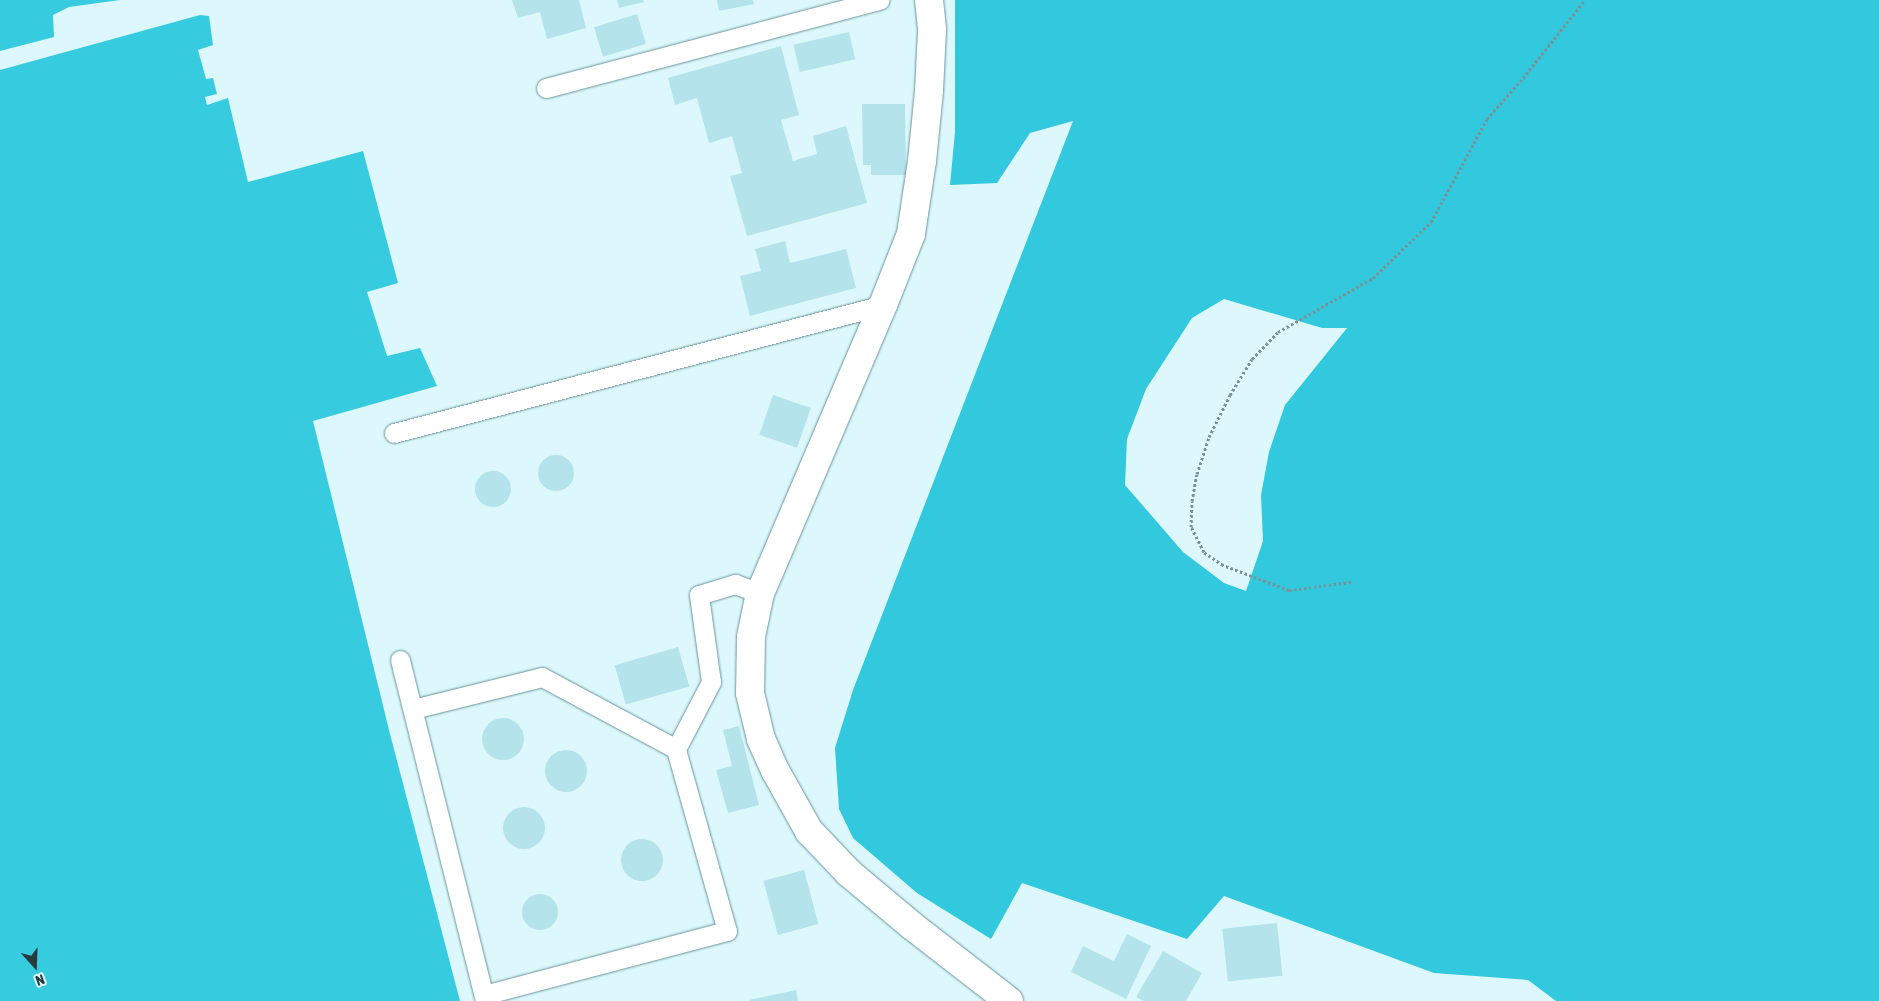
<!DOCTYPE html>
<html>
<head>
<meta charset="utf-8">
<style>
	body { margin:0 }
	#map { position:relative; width:1879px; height:1001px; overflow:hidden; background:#dcf8fc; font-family:"Asap Condensed",sans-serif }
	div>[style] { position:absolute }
	.forest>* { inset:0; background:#32c8dd }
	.water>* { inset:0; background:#37cbe0 }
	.building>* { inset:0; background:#b4e3eb; transform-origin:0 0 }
	.round { border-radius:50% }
	.path>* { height:3px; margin-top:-1.5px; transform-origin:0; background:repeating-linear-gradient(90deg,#7a9195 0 2.5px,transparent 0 5px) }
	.roads { filter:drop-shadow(0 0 1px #68949c) drop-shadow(0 0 1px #68949c) }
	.service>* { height:19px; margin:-9.5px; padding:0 9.5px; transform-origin:9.5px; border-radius:9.5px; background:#fff }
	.minor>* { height:28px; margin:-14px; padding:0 14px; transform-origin:14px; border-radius:14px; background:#fff }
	span { translate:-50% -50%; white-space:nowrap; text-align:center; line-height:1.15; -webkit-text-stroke:4px #dcf8fc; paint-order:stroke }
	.north { position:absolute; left:10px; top:941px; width:50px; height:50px; -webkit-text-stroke:4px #dcf8fc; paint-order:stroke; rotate:160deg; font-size:14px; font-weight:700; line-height:20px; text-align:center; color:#273a3d }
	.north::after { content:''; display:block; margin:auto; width:18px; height:22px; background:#273a3d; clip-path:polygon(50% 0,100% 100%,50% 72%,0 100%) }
</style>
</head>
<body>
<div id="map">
	<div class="forest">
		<i style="clip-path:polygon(evenodd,955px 0,1879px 0,1879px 1001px,1556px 1001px,1528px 980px,1434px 973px,1224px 896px,1187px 939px,1022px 883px,991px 939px,917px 893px,853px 838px,839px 809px,835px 748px,853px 690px,1073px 121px,1030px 133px,997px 183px,950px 185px,955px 132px,955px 0,1224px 299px,1322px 328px,1347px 328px,1285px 405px,1269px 452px,1261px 495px,1263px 541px,1246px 591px,1224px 583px,1183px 552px,1125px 485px,1127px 439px,1146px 389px,1192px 318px,1224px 299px)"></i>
	</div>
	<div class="water">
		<i style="clip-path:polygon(0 0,120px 0,69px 7px,53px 15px,54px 37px,0 51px)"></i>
		<i style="clip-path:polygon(200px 15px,209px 16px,213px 45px,198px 50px,206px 79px,213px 78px,217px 94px,205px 97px,207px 105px,228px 98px,248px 182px,363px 151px,398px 283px,367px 292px,387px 356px,420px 348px,437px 386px,313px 421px,390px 734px,460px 1001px,0 1001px,0 70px)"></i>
	</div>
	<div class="building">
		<i style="clip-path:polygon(512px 0,579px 0,586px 28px,547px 39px,540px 12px,518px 18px)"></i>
		<i style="clip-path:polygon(617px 0,643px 0,644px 2px,619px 8px)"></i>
		<i style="clip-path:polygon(717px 0,753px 0,754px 4px,719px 11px)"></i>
		<i style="left:637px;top:14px;width:31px;height:45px;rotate:73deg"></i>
		<i style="left:849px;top:32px;width:28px;height:57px;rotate:77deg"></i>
		<i style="clip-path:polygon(781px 46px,799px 115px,781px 120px,793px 161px,817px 154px,813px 136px,846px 126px,867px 203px,747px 236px,730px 176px,742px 173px,732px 136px,709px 143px,697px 98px,675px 105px,668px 78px)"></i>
		<i style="clip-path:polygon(862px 104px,905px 104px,906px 175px,871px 175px,871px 165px,863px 165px)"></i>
		<i style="clip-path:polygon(785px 241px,790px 263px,846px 249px,856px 288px,750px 316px,740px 276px,761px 271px,755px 249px)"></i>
		<i style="left:773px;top:395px;width:40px;height:42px;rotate:19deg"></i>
		<i class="round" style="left:538px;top:455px;width:36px;height:36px"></i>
		<i class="round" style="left:475px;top:471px;width:36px;height:36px"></i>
		<i style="left:678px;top:647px;width:41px;height:66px;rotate:74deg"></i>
		<i class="round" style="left:482px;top:718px;width:42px;height:42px"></i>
		<i style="clip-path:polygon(739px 726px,759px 805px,728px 813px,716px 770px,732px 766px,723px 730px)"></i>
		<i class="round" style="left:545px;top:750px;width:42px;height:42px"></i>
		<i class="round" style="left:503px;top:807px;width:42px;height:42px"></i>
		<i class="round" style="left:621px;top:839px;width:42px;height:42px"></i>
		<i style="left:804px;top:870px;width:56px;height:42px;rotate:75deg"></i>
		<i class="round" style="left:522px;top:894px;width:36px;height:36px"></i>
		<i style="left:1277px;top:923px;width:53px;height:55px;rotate:84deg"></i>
		<i style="clip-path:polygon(1127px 934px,1151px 946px,1126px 999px,1071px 972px,1083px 946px,1114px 961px)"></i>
		<i style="clip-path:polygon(1163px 951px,1202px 973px,1186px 1001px,1144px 1001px,1136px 997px)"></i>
		<i style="clip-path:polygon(796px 990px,798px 1001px,750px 1001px,749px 1000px)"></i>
	</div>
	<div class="path">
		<i style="left:1351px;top:582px;width:63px;rotate:172.6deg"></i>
		<i style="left:1289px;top:590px;width:71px;rotate:-159.3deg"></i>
		<i style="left:1223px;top:565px;width:23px;rotate:-146deg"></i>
		<i style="left:1204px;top:552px;width:28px;rotate:-117deg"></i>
		<i style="left:1191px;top:527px;width:26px;rotate:-88deg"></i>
		<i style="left:1192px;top:501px;width:27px;rotate:-80deg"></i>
		<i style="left:1197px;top:474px;width:39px;rotate:-72deg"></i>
		<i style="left:1209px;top:437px;width:47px;rotate:-63.4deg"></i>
		<i style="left:1230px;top:395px;width:42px;rotate:-58.6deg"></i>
		<i style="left:1252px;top:359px;width:37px;rotate:-46deg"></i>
		<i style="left:1278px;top:332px;width:109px;rotate:-29.6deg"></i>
		<i style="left:1373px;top:278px;width:81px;rotate:-44deg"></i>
		<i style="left:1431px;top:222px;width:117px;rotate:-61.5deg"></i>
		<i style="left:1487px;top:119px;width:55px;rotate:-48.7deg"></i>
		<i style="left:1523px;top:78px;width:100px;rotate:-51.5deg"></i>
	</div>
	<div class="roads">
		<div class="service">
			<i style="left:546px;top:88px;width:345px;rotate:-14.8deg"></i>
			<i style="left:394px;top:433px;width:505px;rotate:-14.67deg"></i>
			<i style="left:400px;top:660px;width:351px;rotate:76deg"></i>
			<i style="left:413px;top:709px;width:133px;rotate:-13.9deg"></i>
			<i style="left:542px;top:677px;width:152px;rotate:28.2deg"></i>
			<i style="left:484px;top:995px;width:251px;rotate:-14.8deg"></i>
			<i style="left:727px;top:931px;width:189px;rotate:-105.7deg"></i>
			<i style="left:676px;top:749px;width:76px;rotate:-62.4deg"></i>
			<i style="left:711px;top:682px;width:88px;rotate:-97.9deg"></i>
			<i style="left:699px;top:595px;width:38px;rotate:-17deg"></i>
			<i style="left:735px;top:584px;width:27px;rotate:20deg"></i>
		</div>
		<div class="minor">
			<i style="left:929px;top:0;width:30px;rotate:84deg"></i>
			<i style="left:932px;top:30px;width:61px;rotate:92.8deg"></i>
			<i style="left:929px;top:91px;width:70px;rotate:95.7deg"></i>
			<i style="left:922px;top:161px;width:74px;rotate:98.6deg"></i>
			<i style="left:911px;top:234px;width:76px;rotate:111.5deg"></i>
			<i style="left:883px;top:305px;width:313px;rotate:113.1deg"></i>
			<i style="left:760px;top:593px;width:45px;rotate:101.6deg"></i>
			<i style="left:751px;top:637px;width:56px;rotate:91deg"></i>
			<i style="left:750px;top:693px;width:47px;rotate:76.6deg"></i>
			<i style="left:761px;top:739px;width:36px;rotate:66deg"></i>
			<i style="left:776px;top:772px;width:68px;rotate:60.8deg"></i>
			<i style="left:809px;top:831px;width:58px;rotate:46.4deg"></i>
			<i style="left:849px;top:873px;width:81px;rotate:40deg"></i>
			<i style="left:911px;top:925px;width:124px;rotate:37.8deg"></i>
		</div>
	</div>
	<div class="north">N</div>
</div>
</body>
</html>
